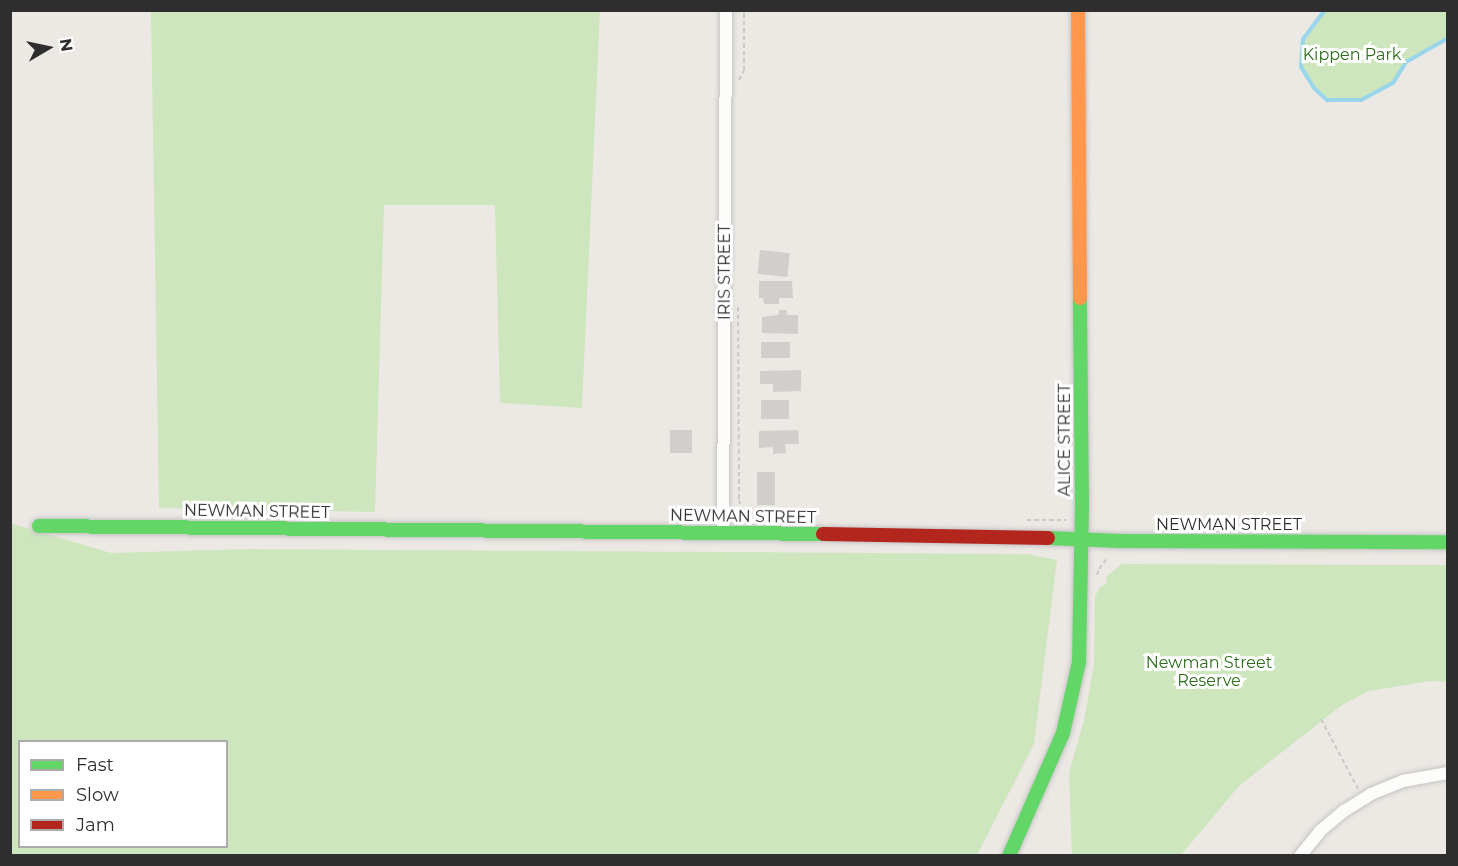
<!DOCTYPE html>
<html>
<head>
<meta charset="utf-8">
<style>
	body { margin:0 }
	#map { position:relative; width:1458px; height:866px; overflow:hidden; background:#ece8e4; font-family:Montserrat,sans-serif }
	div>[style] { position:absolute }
	.green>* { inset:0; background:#cee6be }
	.stream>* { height:4px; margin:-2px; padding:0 2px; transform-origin:2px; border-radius:2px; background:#99d6ec }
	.building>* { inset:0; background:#d1cecb; transform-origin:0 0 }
	.path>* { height:2px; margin-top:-1px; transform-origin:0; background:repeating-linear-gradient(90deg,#c9c9c8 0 4.5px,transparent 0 7.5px) }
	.roads { filter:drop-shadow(0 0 2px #c5c4c5) drop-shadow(0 0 2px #c5c4c5) }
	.street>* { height:12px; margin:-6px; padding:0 6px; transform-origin:6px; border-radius:6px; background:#fcfcfb }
	.fast>* { height:14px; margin:-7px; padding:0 7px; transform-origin:7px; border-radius:7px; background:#63d668 }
	.slow>* { height:14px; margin:-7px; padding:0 7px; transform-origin:7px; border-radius:7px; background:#ff974d }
	.jam>* { height:14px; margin:-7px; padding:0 7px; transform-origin:7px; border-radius:7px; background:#b3261e }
	span { translate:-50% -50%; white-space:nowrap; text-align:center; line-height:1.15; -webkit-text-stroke:6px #fff; paint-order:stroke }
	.park-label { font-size:16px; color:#2c6e1b }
	.street-label { font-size:16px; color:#2e2e2e }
	.frame { position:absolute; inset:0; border:12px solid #2e2e2e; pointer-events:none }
	.legend { position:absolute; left:18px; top:740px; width:210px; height:108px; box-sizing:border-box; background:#fff; border:2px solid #ababab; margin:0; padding:8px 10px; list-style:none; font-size:18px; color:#2e2e2e }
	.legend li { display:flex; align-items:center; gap:12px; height:30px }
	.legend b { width:30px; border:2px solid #ababab }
	.north { position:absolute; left:18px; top:18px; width:60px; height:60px; -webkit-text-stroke:4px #fff; paint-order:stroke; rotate:81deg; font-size:16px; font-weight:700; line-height:24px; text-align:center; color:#2e2e2e }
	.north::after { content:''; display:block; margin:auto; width:21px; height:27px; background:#2e2e2e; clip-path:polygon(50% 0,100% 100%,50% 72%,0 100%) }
</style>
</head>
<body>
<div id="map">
	<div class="green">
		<i style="clip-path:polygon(1325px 10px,1447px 11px,1447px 38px,1406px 62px,1393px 83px,1361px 100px,1327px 100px,1314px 88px,1301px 67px,1303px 39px)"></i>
		<i style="clip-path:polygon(151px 11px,600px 11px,582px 408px,500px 403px,495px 205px,384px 205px,375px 512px,159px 508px)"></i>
		<i style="clip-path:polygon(evenodd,10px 523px,111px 553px,248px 549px,1027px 554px,1057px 560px,1034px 744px,977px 855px,11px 856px,10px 523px,20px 742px,226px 742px,226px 846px,20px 846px,20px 742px)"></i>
		<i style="clip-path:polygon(1122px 564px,1447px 565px,1447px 682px,1430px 681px,1369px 691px,1342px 705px,1239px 786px,1181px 855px,1072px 855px,1069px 773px,1084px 720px,1094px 664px,1095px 597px,1100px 587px,1106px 584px,1107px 576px)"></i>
	</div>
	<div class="stream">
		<i style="left:1325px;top:10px;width:36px;rotate:127deg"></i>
		<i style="left:1303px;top:39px;width:28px;rotate:94deg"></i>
		<i style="left:1301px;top:67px;width:25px;rotate:58deg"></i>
		<i style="left:1314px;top:88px;width:18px;rotate:43deg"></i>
		<i style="left:1327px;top:100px;width:34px"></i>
		<i style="left:1361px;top:100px;width:36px;rotate:-28deg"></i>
		<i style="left:1393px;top:83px;width:25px;rotate:-58deg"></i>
		<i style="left:1406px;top:62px;width:48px;rotate:-29.7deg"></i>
	</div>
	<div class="building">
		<i style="left:760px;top:250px;width:30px;height:24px;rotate:6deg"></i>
		<i style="clip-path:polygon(759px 281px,792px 281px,793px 298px,779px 298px,779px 304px,764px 304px,763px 298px,759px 298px)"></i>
		<i style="clip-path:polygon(779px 310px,787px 310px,787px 315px,798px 315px,798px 334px,762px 333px,762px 317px,779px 315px)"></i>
		<i style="left:761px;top:342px;width:29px;height:16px"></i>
		<i style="clip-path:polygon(801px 370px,801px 391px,773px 392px,773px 384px,760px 384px,760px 371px)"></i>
		<i style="left:761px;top:400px;width:28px;height:19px"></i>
		<i style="left:670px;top:430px;width:22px;height:23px"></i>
		<i style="clip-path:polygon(798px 430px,799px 444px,785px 444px,786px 453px,773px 454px,773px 447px,759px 448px,759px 431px)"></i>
		<i style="left:757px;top:472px;width:18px;height:33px"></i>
	</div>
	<div class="path">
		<i style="left:739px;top:80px;width:11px;rotate:-63deg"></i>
		<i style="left:744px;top:70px;width:60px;rotate:-90deg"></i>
		<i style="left:738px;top:307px;width:193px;rotate:89.7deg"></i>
		<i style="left:739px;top:500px;width:10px;rotate:79deg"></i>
		<i style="left:741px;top:510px;width:13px;rotate:39deg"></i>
		<i style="left:1027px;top:520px;width:39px"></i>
		<i style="left:1097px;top:575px;width:6px;rotate:-72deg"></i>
		<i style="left:1099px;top:569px;width:15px;rotate:-53deg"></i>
		<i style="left:1321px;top:719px;width:79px;rotate:62.1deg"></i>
	</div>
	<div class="roads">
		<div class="street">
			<i style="left:723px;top:534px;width:524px;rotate:-89.67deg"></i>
			<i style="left:1300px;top:856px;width:32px;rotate:-51deg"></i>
			<i style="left:1320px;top:831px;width:31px;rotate:-40deg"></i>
			<i style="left:1344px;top:811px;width:32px;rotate:-32deg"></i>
			<i style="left:1371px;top:794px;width:35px;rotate:-22deg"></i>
			<i style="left:1403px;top:781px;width:46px;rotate:-10.1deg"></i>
		</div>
		<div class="fast">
			<i style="left:39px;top:526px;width:784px;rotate:0.58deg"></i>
			<i style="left:1048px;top:538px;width:72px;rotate:2.4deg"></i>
			<i style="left:1120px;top:541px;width:328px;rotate:0.2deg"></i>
			<i style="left:1009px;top:856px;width:134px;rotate:-66.3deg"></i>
			<i style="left:1063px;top:733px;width:73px;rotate:-77.3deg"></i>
			<i style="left:1079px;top:662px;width:159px;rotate:-88.9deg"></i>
			<i style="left:1082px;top:503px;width:205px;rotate:-90.6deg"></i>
		</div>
		<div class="slow">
			<i style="left:1078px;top:10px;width:288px;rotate:89.6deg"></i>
		</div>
		<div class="jam">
			<i style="left:823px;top:534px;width:225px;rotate:1deg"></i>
		</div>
	</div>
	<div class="park-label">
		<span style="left:1352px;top:55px">Kippen Park</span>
		<span style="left:1209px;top:672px">Newman Street<br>Reserve</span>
	</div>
	<div class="street-label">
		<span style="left:725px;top:272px;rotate:-90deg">IRIS STREET</span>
		<span style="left:1065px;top:440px;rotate:-90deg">ALICE STREET</span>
		<span style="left:257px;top:512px;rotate:1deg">NEWMAN STREET</span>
		<span style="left:743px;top:517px;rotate:1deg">NEWMAN STREET</span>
		<span style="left:1229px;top:525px">NEWMAN STREET</span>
	</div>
	<div class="frame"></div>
	<ul class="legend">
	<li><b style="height:8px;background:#63d668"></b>Fast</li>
	<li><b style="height:8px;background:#ff974d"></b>Slow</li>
	<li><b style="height:8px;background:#b3261e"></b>Jam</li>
	</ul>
	<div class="north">N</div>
</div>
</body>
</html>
